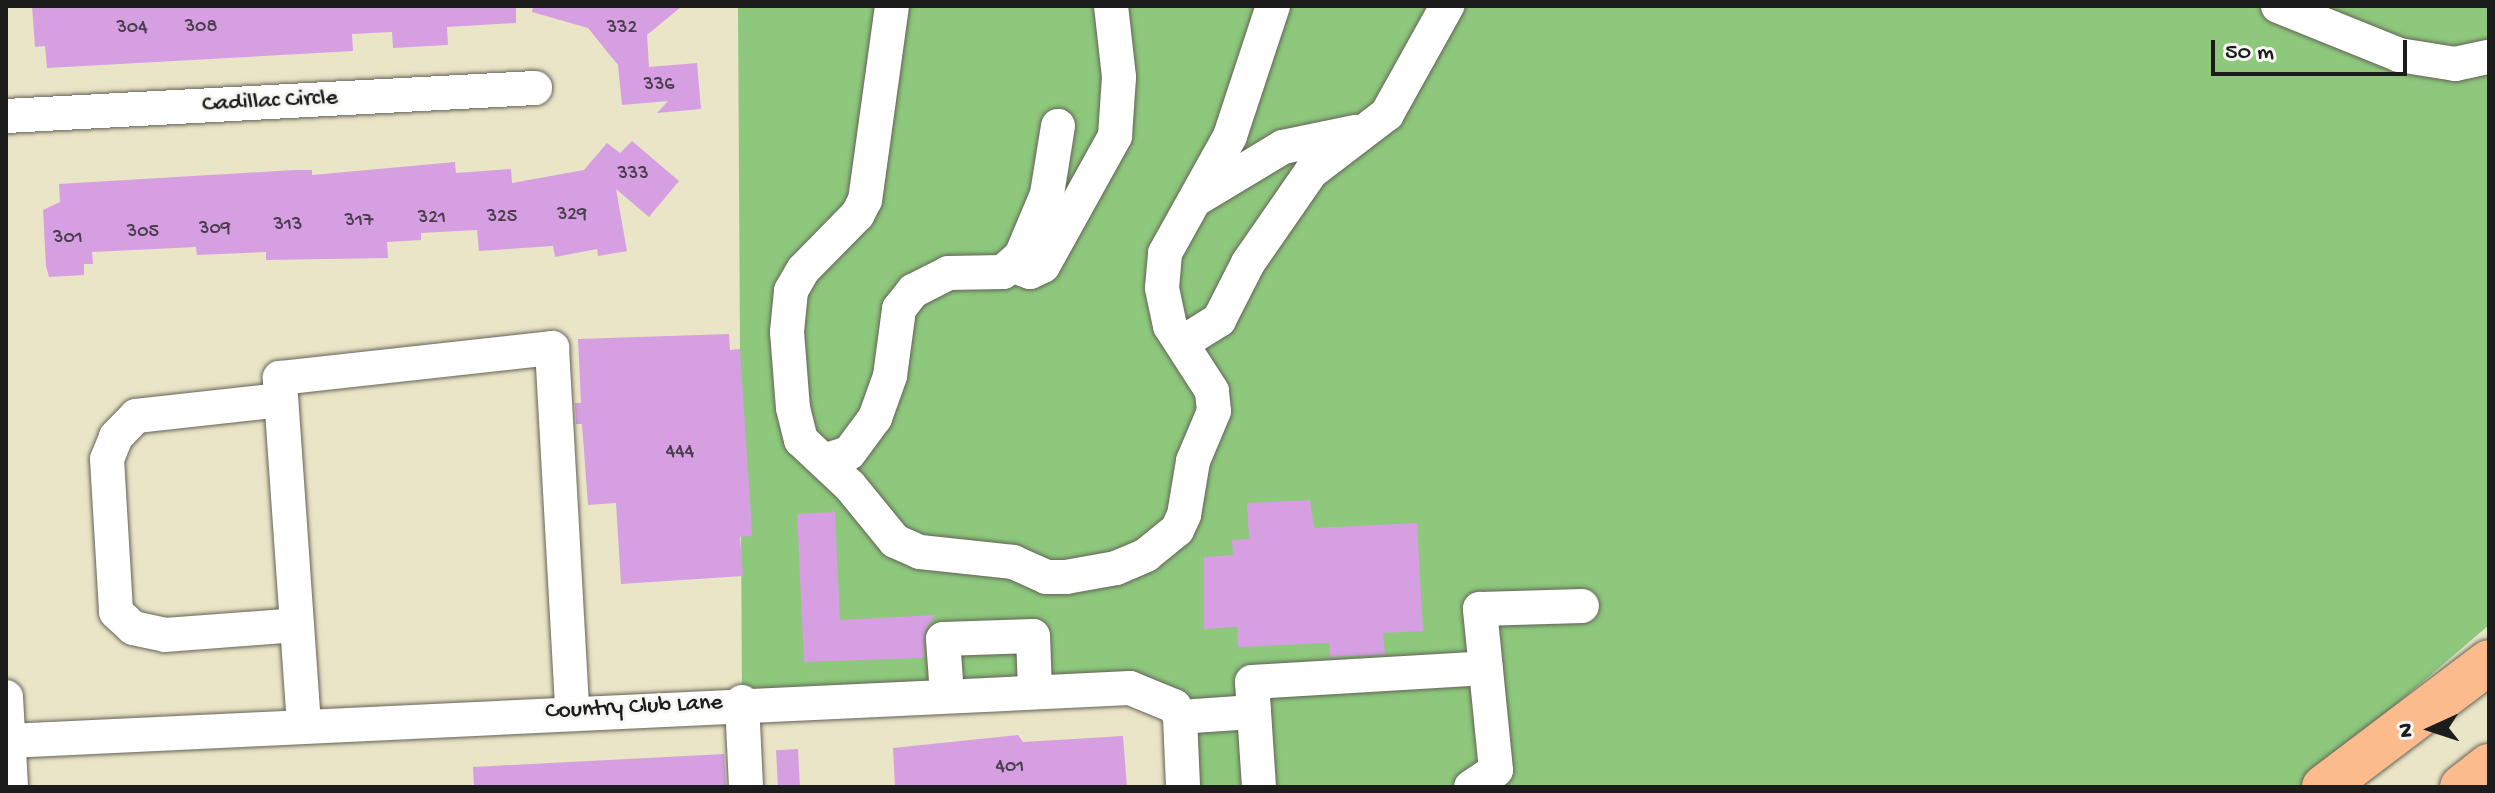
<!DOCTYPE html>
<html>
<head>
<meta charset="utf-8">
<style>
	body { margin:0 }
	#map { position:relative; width:2495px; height:793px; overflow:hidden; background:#ebe5c7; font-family:"Gochi Hand",sans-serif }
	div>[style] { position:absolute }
	.green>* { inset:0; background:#8dc87c }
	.building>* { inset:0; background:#d69fe1; transform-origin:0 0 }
	.roads { filter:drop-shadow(0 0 2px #646258) drop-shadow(0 0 2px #646258) }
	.minor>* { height:34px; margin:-17px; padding:0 17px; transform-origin:17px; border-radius:17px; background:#fff }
	.highway>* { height:44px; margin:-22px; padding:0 22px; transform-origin:22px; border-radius:22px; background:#fbbb8c }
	span { translate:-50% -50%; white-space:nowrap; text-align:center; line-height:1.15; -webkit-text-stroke:6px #f6f6f2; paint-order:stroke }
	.number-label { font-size:20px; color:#4a3d4d }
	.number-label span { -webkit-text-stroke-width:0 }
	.street-label { font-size:24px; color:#1c1c1c }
	.frame { position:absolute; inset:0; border:8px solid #1c1c1c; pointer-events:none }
	.north { position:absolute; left:2391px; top:689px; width:80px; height:80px; -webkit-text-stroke:6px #f6f6f2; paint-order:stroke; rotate:267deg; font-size:22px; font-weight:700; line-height:32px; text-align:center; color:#1c1c1c }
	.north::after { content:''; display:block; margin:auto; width:28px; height:36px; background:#1c1c1c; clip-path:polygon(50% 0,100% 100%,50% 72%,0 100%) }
	.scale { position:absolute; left:2211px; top:40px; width:196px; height:36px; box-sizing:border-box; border:4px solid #1c1c1c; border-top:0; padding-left:10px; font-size:24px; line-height:28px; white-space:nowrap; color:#1c1c1c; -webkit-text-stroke:6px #f6f6f2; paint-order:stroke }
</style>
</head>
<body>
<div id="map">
	<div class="green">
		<i style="clip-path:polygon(738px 6px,2489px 6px,2489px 625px,2300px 787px,1178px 787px,1163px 703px,742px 702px)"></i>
	</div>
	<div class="building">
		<i style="clip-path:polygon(32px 6px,516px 6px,516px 23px,447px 27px,448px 45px,393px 48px,392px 32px,352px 34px,353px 51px,47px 68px,45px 46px,35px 47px)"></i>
		<i style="clip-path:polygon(533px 6px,682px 6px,647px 35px,649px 67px,697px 63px,701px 109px,657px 113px,668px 101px,622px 105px,618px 65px,588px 28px,532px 12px)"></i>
		<i style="clip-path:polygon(632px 141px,679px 181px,649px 217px,616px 189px,627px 251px,598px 256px,597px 249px,555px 257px,553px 246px,479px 251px,477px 230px,421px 233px,421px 240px,387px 242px,388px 258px,266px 260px,266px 252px,197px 255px,196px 247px,92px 252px,93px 264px,84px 264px,84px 275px,49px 277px,46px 266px,43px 210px,60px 202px,59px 184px,294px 170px,312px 170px,312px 175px,455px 162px,456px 173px,511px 169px,512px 183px,584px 170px,607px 143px,620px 153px)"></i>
		<i style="clip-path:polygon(729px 334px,730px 350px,740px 349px,751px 516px,752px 536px,740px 537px,743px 576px,621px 584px,616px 503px,588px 505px,582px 424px,576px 424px,575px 403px,581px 403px,578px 339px)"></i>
		<i style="clip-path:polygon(1310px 500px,1314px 528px,1417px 523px,1423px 631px,1383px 633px,1385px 654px,1330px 657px,1329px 643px,1238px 647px,1237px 627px,1204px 629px,1204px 557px,1233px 555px,1232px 540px,1249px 539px,1247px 503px)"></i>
		<i style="clip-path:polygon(835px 512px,840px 620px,935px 615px,925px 631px,924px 658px,804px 662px,797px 514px)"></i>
		<i style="clip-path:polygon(1018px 735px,1023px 742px,1123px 736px,1127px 787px,895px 787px,893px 748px)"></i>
		<i style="left:798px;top:749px;width:38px;height:22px;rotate:87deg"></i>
		<i style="clip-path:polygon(724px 754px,726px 787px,474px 787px,473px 767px)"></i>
	</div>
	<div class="roads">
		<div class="minor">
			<i style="left:892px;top:6px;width:196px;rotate:97.9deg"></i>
			<i style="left:865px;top:200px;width:16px;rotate:117deg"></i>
			<i style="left:858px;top:214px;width:78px;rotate:134.5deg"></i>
			<i style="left:803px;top:270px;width:24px;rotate:120deg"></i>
			<i style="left:791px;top:291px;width:41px;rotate:95.6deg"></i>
			<i style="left:787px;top:332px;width:76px;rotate:85.5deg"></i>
			<i style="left:793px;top:408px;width:33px;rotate:76deg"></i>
			<i style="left:801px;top:440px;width:67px;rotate:43.2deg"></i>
			<i style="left:850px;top:486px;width:71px;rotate:50.7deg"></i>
			<i style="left:895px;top:541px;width:27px;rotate:24deg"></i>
			<i style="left:920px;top:552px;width:94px;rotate:6.1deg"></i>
			<i style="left:1013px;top:562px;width:36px;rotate:24deg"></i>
			<i style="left:1046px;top:577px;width:20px"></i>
			<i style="left:1066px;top:577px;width:51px;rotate:-10.2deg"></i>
			<i style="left:1116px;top:568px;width:33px;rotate:-23deg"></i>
			<i style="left:1146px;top:555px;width:40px;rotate:-39deg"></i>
			<i style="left:1177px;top:530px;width:17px;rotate:-65deg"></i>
			<i style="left:1184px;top:515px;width:55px;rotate:-80.5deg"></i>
			<i style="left:1193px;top:461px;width:54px;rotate:-67.2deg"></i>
			<i style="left:1214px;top:411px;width:20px;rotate:-96deg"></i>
			<i style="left:1212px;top:391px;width:77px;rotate:-122.9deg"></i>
			<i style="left:1170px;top:326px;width:39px;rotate:-102deg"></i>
			<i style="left:1162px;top:288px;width:35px;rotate:-85deg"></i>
			<i style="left:1165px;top:253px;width:134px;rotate:-60.9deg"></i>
			<i style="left:1230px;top:136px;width:137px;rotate:-71.7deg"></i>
			<i style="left:2278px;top:6px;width:131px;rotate:22deg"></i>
			<i style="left:2399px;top:55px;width:57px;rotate:9.1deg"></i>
			<i style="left:2455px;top:64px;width:35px;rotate:-12deg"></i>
			<i style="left:6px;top:116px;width:530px;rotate:-3.03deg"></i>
			<i style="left:1200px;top:197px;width:97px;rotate:-31.1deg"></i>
			<i style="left:1283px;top:147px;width:74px;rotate:-11.8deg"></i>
			<i style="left:1013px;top:266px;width:18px;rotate:19deg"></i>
			<i style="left:1030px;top:272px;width:14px;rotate:-25deg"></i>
			<i style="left:1043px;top:266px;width:149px;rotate:-61deg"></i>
			<i style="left:1115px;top:136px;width:59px;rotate:-86.1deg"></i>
			<i style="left:1119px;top:77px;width:71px;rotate:-96.4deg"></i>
			<i style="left:1182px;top:343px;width:44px;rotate:-31.9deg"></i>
			<i style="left:1219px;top:320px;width:64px;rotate:-63deg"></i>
			<i style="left:1248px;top:263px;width:111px;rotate:-55.3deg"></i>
			<i style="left:1311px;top:172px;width:96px;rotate:-37.3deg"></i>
			<i style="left:1387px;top:114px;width:124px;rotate:-60.9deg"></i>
			<i style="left:281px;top:400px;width:146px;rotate:173.7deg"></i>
			<i style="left:136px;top:416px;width:29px;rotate:134deg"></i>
			<i style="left:116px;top:437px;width:24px;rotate:112deg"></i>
			<i style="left:107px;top:459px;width:153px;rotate:86.6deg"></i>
			<i style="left:116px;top:612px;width:23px;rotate:43deg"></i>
			<i style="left:133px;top:628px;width:33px;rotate:12deg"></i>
			<i style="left:165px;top:635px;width:132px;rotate:-4.3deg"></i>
			<i style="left:824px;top:461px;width:26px;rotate:-18deg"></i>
			<i style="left:849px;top:453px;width:44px;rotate:-53.4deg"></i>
			<i style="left:875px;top:418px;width:45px;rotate:-70.3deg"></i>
			<i style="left:890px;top:376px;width:68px;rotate:-82.3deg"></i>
			<i style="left:899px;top:309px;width:23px;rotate:-52deg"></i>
			<i style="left:913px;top:291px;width:39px;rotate:-27deg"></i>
			<i style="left:948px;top:273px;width:55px;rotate:-1deg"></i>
			<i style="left:1003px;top:272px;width:24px;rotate:-42deg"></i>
			<i style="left:1021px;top:256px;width:67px;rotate:-67.2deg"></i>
			<i style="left:1047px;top:194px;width:69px;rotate:-80.8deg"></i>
			<i style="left:947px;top:695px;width:56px;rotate:-94.1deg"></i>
			<i style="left:943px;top:639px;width:90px;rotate:-1.9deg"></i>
			<i style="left:1033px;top:636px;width:55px;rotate:87.9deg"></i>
			<i style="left:6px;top:697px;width:90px;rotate:86.8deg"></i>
			<i style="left:742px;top:702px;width:85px;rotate:87.3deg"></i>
			<i style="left:1180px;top:717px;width:74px;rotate:-3.9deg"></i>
			<i style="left:304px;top:725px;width:348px;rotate:-94deg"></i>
			<i style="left:280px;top:378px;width:274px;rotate:-6.3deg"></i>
			<i style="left:552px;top:348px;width:364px;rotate:86.8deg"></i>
			<i style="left:8px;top:741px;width:1123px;rotate:-2.7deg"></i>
			<i style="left:1130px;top:688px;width:48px;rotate:22.2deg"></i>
			<i style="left:1174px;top:706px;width:13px;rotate:61deg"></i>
			<i style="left:1180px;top:717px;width:70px;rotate:87.5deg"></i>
			<i style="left:1259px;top:787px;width:105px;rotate:-93.8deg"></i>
			<i style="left:1252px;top:682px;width:234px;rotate:-3.4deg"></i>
			<i style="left:1471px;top:787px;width:30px;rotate:-34deg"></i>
			<i style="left:1496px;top:770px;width:162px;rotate:-95.7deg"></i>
			<i style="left:1480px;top:609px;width:102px;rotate:-1.7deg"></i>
		</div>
		<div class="highway">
			<i style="left:2324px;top:787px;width:207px;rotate:-37.1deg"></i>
			<i style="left:2462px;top:787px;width:34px;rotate:-38deg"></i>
		</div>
	</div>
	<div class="number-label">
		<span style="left:201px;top:27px">308</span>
		<span style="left:132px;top:28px">304</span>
		<span style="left:622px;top:28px">332</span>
		<span style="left:659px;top:85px">336</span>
		<span style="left:633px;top:174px">333</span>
		<span style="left:572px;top:215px">329</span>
		<span style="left:502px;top:217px">325</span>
		<span style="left:432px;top:218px">321</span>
		<span style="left:359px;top:221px">317</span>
		<span style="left:288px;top:225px">313</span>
		<span style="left:215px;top:229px">309</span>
		<span style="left:143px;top:232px">305</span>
		<span style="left:68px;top:238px">301</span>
		<span style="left:680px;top:452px">444</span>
		<span style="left:1010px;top:767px">401</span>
	</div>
	<div class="street-label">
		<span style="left:270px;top:102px;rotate:-3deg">Cadillac Circle</span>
		<span style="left:634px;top:708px;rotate:-3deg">Country Club Lane</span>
	</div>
	<div class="frame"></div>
	<div class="north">N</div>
	<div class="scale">50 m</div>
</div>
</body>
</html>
